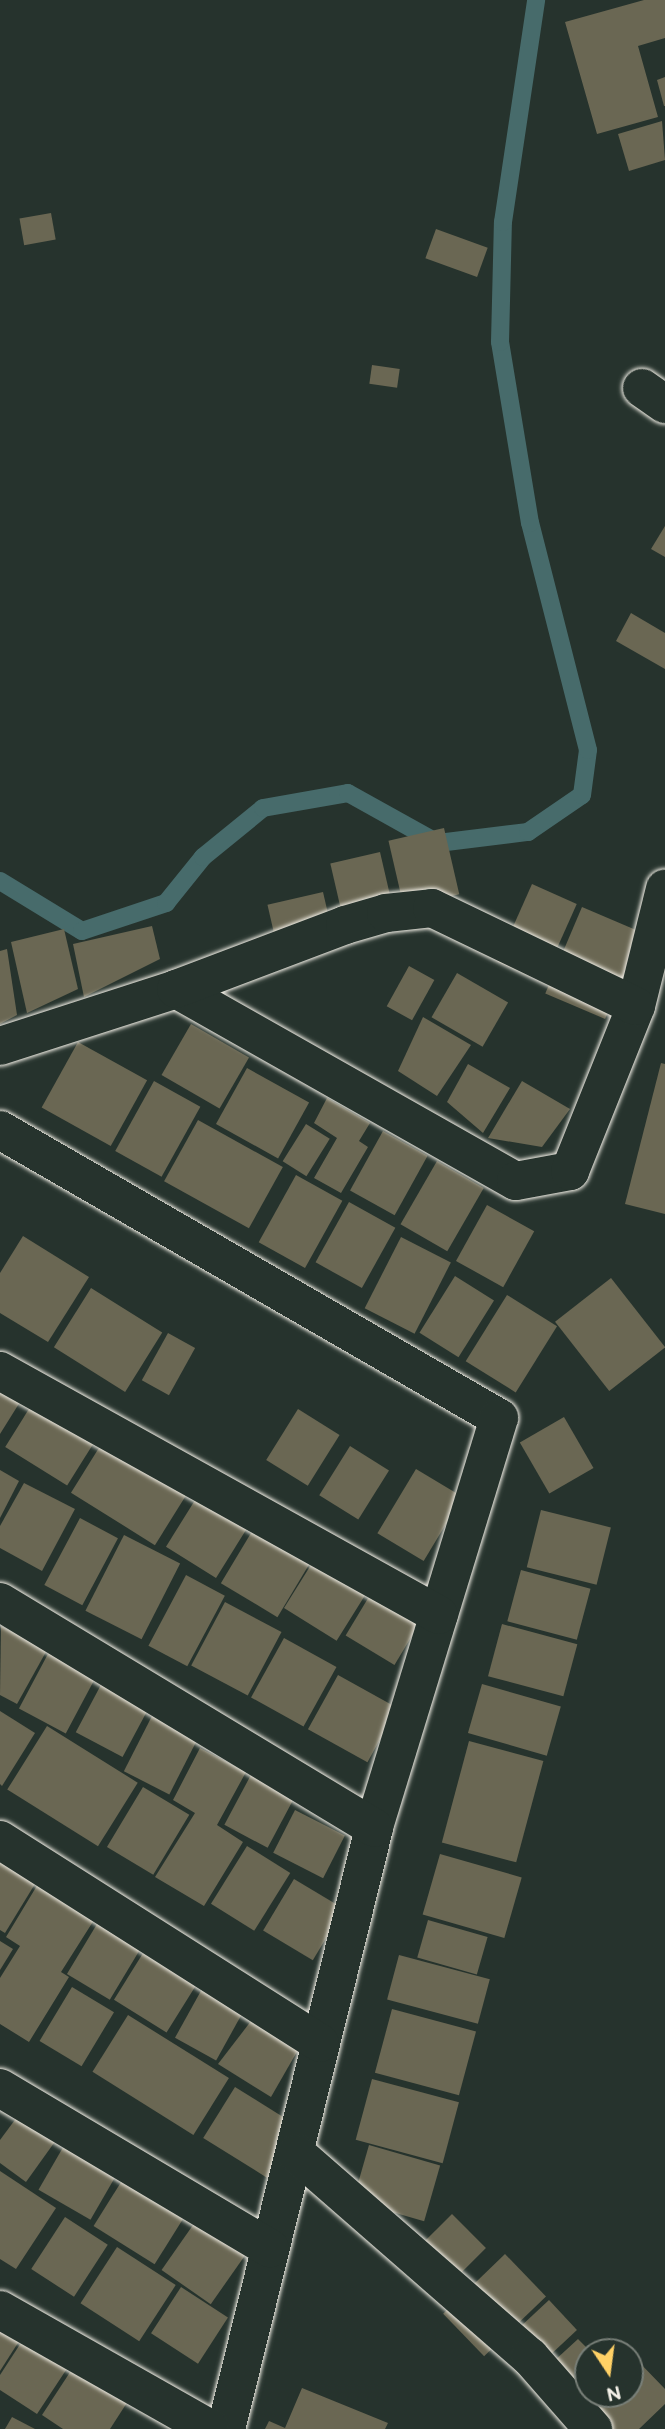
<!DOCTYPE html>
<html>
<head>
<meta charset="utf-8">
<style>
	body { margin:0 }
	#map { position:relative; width:665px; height:2429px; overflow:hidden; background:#26332d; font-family:"Balsamiq Sans",sans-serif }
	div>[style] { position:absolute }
	.stream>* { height:18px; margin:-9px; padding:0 9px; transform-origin:9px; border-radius:9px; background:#476b6b }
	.building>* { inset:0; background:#6a6753; transform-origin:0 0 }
	.roads { filter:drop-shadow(0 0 2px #f4f1e8) drop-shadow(0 0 2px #f4f1e8) }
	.street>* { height:38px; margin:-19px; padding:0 19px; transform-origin:19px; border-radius:19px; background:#26332d }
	span { translate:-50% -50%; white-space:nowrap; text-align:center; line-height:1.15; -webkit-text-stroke:5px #26332d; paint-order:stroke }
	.north { position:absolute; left:574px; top:2338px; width:70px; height:70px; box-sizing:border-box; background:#26332d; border:2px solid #787f78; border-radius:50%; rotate:167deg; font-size:19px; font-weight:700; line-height:28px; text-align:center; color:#f4f1e8 }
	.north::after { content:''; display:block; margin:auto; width:24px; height:32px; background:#ffd166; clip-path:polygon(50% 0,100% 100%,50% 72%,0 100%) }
</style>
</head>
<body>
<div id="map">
	<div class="stream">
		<i style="left:0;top:881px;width:96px;rotate:31.4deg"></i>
		<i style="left:82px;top:931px;width:89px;rotate:-18.4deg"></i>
		<i style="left:166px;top:903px;width:59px;rotate:-51.2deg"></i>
		<i style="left:203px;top:857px;width:77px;rotate:-39.2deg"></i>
		<i style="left:263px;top:808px;width:86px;rotate:-10deg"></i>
		<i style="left:348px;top:793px;width:103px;rotate:29.1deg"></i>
		<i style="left:438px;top:843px;width:91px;rotate:-7deg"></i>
		<i style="left:528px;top:832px;width:65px;rotate:-34.4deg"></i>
		<i style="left:582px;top:795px;width:45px;rotate:-82.4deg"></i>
		<i style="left:588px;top:750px;width:234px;rotate:-104.3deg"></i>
		<i style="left:530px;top:523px;width:183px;rotate:-99.4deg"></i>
		<i style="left:500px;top:342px;width:120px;rotate:-88.6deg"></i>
		<i style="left:503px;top:222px;width:224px;rotate:-81.5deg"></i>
	</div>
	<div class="building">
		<i style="clip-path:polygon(644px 0,665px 0,665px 38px,638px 46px,658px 117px,597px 134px,565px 22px)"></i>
		<i style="clip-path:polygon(665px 77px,665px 106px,664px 106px,657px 80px)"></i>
		<i style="clip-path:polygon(662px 121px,665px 160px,629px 171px,618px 134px)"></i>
		<i style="left:51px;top:213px;width:27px;height:32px;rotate:80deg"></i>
		<i style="left:436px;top:229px;width:55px;height:31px;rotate:20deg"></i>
		<i style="left:372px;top:365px;width:28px;height:19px;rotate:8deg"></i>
		<i style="clip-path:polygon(665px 526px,665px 557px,651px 549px)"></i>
		<i style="clip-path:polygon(631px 613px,665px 633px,665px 669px,616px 641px)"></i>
		<i style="left:444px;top:828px;width:68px;height:57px;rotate:77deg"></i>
		<i style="left:380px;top:852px;width:55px;height:51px;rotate:77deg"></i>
		<i style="left:532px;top:884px;width:49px;height:85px;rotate:24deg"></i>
		<i style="left:323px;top:892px;width:35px;height:57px;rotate:77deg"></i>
		<i style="left:582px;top:907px;width:65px;height:94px;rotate:23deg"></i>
		<i style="clip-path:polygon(152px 926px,160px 959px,84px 997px,73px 944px)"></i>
		<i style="clip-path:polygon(64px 929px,78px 989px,27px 1013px,11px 942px)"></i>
		<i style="clip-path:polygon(7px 949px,17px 1015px,0 1024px,0 951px)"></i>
		<i style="left:409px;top:966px;width:29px;height:46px;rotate:29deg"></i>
		<i style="left:457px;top:973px;width:59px;height:51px;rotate:30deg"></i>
		<i style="clip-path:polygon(423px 1017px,471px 1045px,437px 1096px,398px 1071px)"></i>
		<i style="left:191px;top:1024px;width:67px;height:59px;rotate:30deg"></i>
		<i style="left:78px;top:1042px;width:79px;height:75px;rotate:29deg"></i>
		<i style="clip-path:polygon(661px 1063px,665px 1064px,665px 1214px,625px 1204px)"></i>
		<i style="clip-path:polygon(468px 1064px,510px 1088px,483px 1133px,447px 1102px)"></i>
		<i style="left:247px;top:1068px;width:71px;height:64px;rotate:29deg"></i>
		<i style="left:154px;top:1081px;width:53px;height:80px;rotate:29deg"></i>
		<i style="clip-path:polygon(522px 1081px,570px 1109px,542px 1147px,488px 1138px)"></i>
		<i style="clip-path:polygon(327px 1098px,370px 1123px,359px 1141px,368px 1147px,341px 1193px,314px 1178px,337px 1138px,314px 1123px)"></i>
		<i style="left:198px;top:1120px;width:97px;height:70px;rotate:29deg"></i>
		<i style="left:306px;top:1124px;width:28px;height:44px;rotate:32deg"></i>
		<i style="left:383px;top:1131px;width:51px;height:68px;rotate:29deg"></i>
		<i style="left:437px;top:1161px;width:54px;height:73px;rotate:30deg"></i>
		<i style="left:296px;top:1175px;width:53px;height:77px;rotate:29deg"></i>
		<i style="left:349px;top:1202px;width:53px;height:69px;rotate:29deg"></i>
		<i style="left:487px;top:1205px;width:54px;height:64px;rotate:29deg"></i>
		<i style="clip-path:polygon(23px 1236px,89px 1277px,48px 1342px,0 1313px,0 1273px)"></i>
		<i style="left:401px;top:1237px;width:56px;height:80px;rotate:27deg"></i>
		<i style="left:455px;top:1276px;width:46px;height:67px;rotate:32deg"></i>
		<i style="left:611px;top:1278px;width:88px;height:71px;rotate:52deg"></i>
		<i style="left:91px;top:1288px;width:84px;height:70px;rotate:32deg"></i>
		<i style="left:507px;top:1295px;width:59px;height:78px;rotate:32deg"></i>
		<i style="left:168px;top:1333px;width:31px;height:54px;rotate:29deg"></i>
		<i style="clip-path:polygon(0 1378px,25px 1394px,0 1434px)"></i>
		<i style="left:37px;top:1396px;width:73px;height:60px;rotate:32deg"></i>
		<i style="left:298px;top:1409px;width:49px;height:60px;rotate:32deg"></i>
		<i style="left:564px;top:1417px;width:59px;height:51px;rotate:60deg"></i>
		<i style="left:107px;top:1435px;width:99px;height:68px;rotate:32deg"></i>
		<i style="left:350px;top:1446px;width:46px;height:58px;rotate:32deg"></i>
		<i style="left:416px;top:1469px;width:54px;height:75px;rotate:31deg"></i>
		<i style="clip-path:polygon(0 1470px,19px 1481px,0 1518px)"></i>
		<i style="clip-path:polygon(24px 1483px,75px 1509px,42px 1571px,0 1548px,0 1526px)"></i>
		<i style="left:202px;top:1489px;width:59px;height:68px;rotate:32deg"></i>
		<i style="left:541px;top:1510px;width:72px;height:59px;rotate:14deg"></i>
		<i style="left:80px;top:1518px;width:43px;height:76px;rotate:28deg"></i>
		<i style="left:260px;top:1518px;width:66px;height:76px;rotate:31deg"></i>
		<i style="left:124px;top:1535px;width:63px;height:85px;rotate:27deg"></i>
		<i style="left:319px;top:1552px;width:62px;height:66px;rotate:32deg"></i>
		<i style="left:521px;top:1570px;width:72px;height:53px;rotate:15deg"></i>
		<i style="left:186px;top:1575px;width:44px;height:80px;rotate:28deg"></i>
		<i style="left:376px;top:1585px;width:57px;height:59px;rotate:31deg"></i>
		<i style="left:225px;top:1602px;width:64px;height:72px;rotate:28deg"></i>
		<i style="left:502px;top:1624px;width:78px;height:54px;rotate:15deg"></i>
		<i style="clip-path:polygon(1px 1626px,47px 1650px,17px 1704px,0 1695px)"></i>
		<i style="left:284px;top:1638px;width:60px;height:68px;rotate:29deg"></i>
		<i style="left:49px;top:1652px;width:53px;height:64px;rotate:28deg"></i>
		<i style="left:338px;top:1675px;width:68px;height:62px;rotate:29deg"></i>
		<i style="left:103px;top:1681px;width:53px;height:58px;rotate:28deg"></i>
		<i style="left:482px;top:1684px;width:82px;height:51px;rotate:16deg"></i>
		<i style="clip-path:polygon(0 1711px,35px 1733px,2px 1786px,0 1784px)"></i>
		<i style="left:152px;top:1716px;width:51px;height:62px;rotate:27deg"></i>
		<i style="left:47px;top:1726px;width:107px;height:75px;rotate:32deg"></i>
		<i style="left:469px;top:1741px;width:77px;height:105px;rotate:15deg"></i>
		<i style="clip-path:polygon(200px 1748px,246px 1772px,217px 1825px,243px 1842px,204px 1906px,155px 1877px,195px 1813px,173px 1800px)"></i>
		<i style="left:253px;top:1771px;width:49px;height:61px;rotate:28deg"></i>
		<i style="left:143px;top:1787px;width:54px;height:70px;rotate:31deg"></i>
		<i style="left:295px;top:1810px;width:56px;height:48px;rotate:27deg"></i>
		<i style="left:247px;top:1846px;width:51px;height:68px;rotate:32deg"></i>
		<i style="left:440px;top:1854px;width:85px;height:63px;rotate:16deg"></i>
		<i style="clip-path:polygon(0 1856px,38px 1879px,5px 1933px,0 1930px)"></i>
		<i style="clip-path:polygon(44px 1874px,101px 1909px,61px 1972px,69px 1977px,29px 2042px,0 2024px,0 1978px,20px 1946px,6px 1937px)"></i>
		<i style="left:294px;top:1879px;width:58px;height:60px;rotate:31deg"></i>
		<i style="left:103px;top:1914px;width:50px;height:70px;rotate:31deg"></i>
		<i style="left:428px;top:1920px;width:62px;height:39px;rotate:16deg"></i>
		<i style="clip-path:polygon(0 1941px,13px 1949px,0 1970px)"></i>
		<i style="left:150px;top:1942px;width:62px;height:68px;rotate:32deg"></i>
		<i style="left:399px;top:1955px;width:94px;height:46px;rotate:15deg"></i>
		<i style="left:207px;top:1980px;width:47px;height:66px;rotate:29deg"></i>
		<i style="left:72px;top:1987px;width:49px;height:63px;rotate:31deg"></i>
		<i style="left:392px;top:2009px;width:87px;height:66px;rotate:15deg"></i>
		<i style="clip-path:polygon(258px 2012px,302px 2043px,271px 2097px,218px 2064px)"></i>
		<i style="left:128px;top:2015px;width:119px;height:67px;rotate:32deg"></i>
		<i style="left:372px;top:2079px;width:90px;height:63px;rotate:15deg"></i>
		<i style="left:235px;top:2087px;width:76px;height:60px;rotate:32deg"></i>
		<i style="clip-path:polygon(23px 2109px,64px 2129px,26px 2182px,0 2163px,0 2140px)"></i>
		<i style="left:69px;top:2137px;width:60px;height:61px;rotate:30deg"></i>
		<i style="left:369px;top:2145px;width:74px;height:58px;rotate:16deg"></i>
		<i style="clip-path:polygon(0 2171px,56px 2208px,16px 2269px,0 2259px)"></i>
		<i style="left:128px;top:2171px;width:72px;height:65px;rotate:32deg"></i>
		<i style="left:452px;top:2214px;width:48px;height:68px;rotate:45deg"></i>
		<i style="left:200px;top:2215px;width:60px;height:67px;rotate:35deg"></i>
		<i style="left:65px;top:2217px;width:51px;height:62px;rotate:33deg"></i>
		<i style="left:117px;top:2247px;width:70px;height:67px;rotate:33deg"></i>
		<i style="left:505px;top:2254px;width:59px;height:86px;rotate:46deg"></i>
		<i style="left:181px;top:2287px;width:56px;height:55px;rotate:33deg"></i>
		<i style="left:549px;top:2300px;width:41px;height:71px;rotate:47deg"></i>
		<i style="clip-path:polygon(0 2321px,23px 2335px,0 2371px)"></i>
		<i style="clip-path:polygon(26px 2335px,70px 2364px,37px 2414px,0 2390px,0 2375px)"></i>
		<i style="clip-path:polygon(578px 2339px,591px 2352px,588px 2394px,592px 2394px,564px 2420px,529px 2384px)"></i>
		<i style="clip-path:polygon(636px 2359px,665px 2389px,665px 2404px,639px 2429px,599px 2429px,582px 2411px,600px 2394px,630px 2394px,630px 2365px)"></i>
		<i style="clip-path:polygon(76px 2363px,130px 2398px,110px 2429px,63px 2429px,42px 2415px)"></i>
		<i style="clip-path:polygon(302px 2388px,388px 2423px,385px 2429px,265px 2429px,269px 2421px,285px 2428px)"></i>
		<i style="clip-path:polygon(12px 2417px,35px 2429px,5px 2429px)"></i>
	</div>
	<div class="roads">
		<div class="street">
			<i style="left:642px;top:388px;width:28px;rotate:35deg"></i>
			<i style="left:176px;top:989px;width:390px;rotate:29.5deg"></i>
			<i style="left:516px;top:1181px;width:55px;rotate:-10.5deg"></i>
			<i style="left:570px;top:1171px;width:178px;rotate:-68.2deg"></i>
			<i style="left:636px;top:1006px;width:121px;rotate:-76.1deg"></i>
			<i style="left:0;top:1046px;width:185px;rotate:-17.9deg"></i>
			<i style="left:176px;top:989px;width:181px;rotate:-20.7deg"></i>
			<i style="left:345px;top:925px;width:43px;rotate:-16.3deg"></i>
			<i style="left:386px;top:913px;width:46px;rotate:-6.2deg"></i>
			<i style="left:432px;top:908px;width:226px;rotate:25.7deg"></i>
			<i style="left:0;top:1130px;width:576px;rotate:29.99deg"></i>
			<i style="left:499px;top:1418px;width:429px;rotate:107deg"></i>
			<i style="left:374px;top:1828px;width:619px;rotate:103.83deg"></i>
			<i style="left:0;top:1371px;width:502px;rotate:29.07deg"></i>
			<i style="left:0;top:1602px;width:437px;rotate:31.1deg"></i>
			<i style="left:0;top:1840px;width:379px;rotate:32.4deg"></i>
			<i style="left:0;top:2088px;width:314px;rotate:30.7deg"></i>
			<i style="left:297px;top:2154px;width:309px;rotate:41.1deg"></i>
			<i style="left:530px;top:2357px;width:96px;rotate:48.8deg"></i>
			<i style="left:0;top:2310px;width:241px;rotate:29.5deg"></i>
		</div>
	</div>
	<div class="north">N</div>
</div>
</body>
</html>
